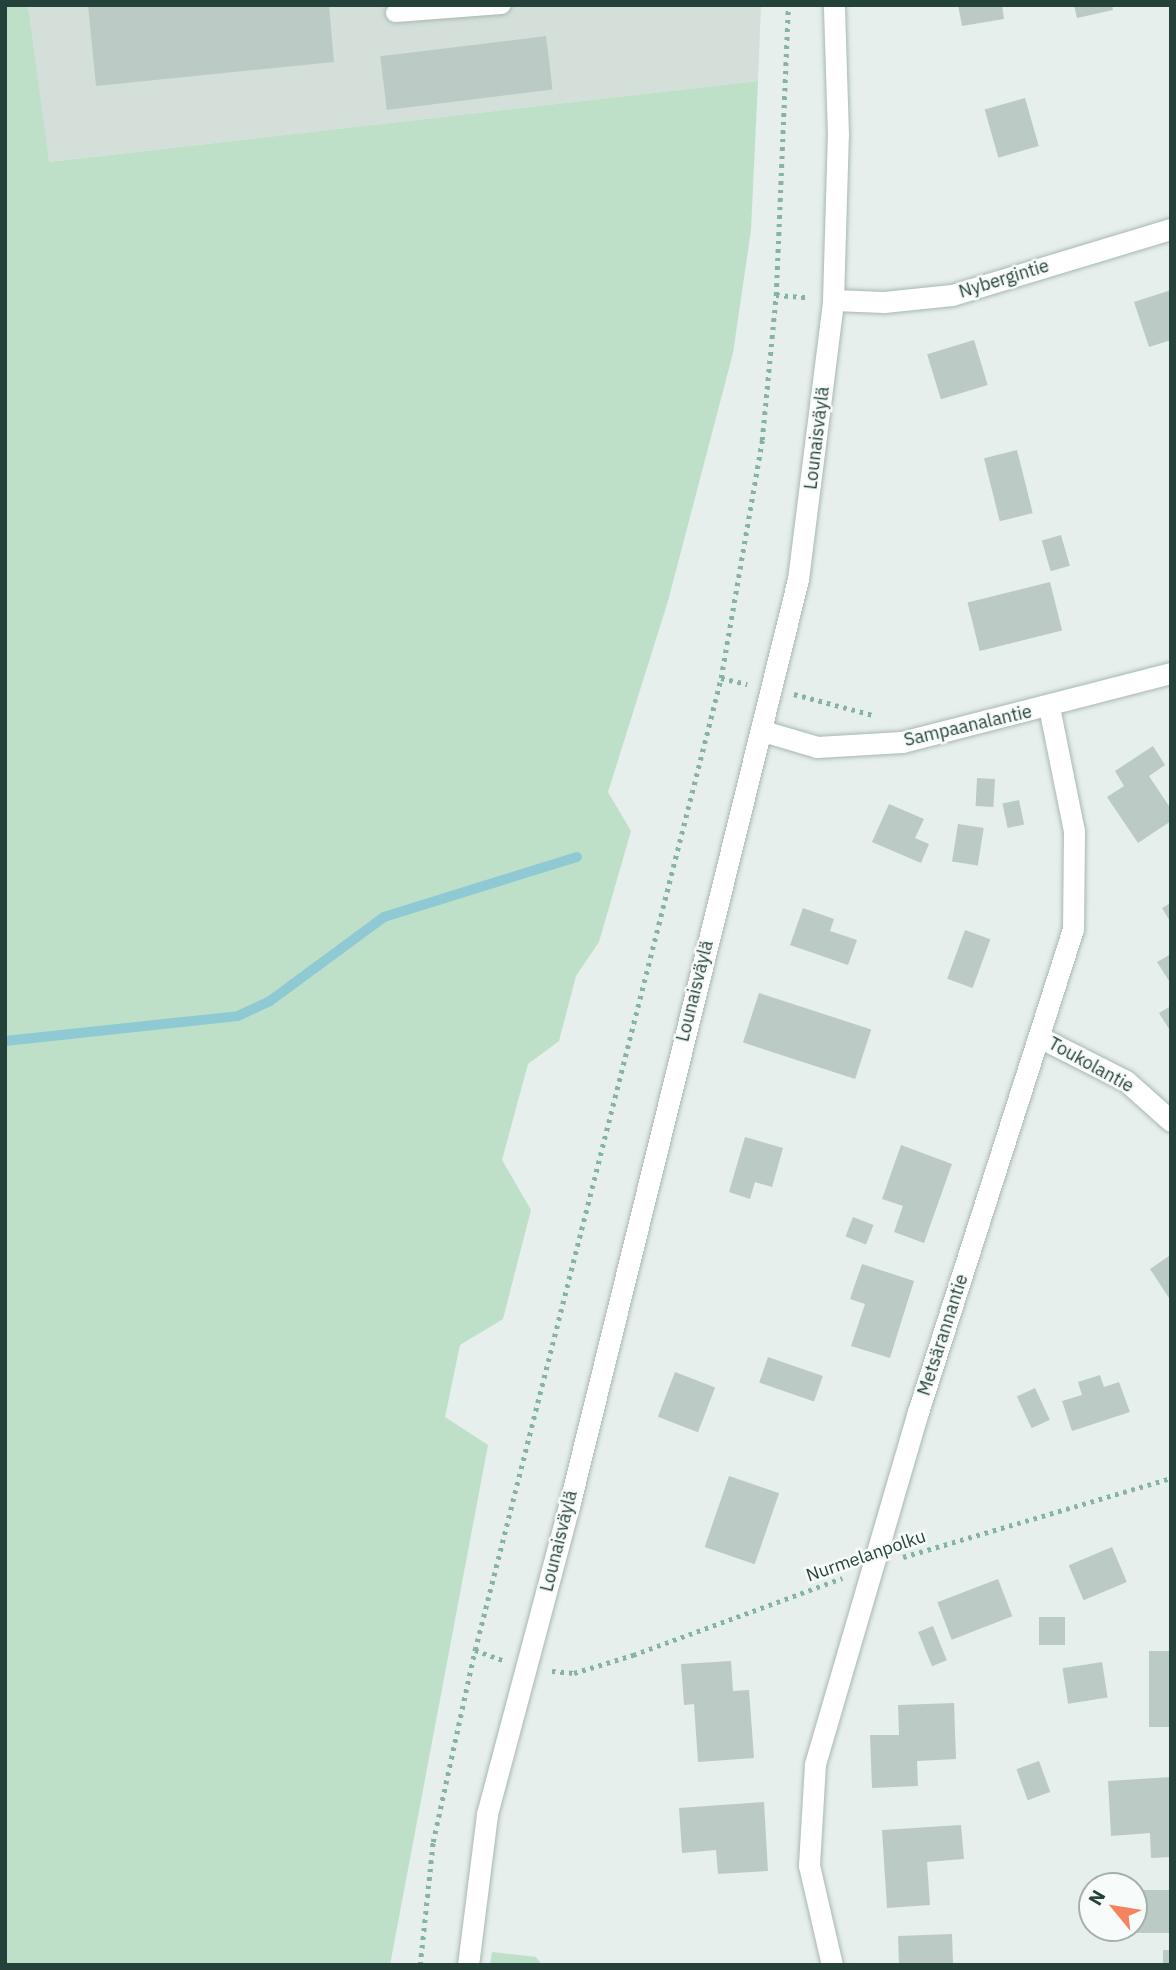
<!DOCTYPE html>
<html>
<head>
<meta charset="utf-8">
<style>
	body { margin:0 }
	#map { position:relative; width:1176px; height:1970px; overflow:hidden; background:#e6efeb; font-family:"IBM Plex Sans",sans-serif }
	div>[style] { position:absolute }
	.built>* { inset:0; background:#d4dfda }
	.green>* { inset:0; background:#bfe0c8 }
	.stream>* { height:10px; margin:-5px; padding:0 5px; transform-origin:5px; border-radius:5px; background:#8ec9d4 }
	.building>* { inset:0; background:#bbcac4; transform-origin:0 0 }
	.path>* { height:4.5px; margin-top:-2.25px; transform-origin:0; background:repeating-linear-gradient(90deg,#86b3a5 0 3.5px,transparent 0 8.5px) }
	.roads { filter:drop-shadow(0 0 2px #a8b8b2) drop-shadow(0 0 2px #a8b8b2) }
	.lane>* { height:18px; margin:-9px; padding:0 9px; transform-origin:9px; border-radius:9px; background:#fff }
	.street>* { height:21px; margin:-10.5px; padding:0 10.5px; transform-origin:10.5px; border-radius:10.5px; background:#fff }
	.secondary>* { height:21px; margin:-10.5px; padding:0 10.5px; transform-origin:10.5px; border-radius:10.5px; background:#fff }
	span { translate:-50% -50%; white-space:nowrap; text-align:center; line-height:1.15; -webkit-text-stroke:5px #f7fbf9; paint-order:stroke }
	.street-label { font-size:18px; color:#24423a }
	.frame { position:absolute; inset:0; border:7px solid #24423a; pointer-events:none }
	.north { position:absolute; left:1078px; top:1872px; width:70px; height:70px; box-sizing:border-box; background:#f7fbf9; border:2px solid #a3b1ad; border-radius:50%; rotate:300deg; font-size:19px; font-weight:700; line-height:28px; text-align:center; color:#24423a }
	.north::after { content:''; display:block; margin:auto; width:24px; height:32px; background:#f4845f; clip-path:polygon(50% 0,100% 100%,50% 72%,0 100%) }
</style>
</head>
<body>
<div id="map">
	<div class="built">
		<i style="clip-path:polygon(28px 5px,761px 5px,758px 81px,48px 162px)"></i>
	</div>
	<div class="green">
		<i style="clip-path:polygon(5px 5px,28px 5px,49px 162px,758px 81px,751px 230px,733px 353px,668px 601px,608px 792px,631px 831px,599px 942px,576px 976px,559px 1041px,528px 1064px,502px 1160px,531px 1210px,503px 1319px,460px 1345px,445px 1417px,488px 1445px,390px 1965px,5px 1965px)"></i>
		<i style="clip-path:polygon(492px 1952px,536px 1957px,542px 1965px,490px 1965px)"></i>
	</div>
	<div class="stream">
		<i style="left:5px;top:1041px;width:234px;rotate:-6.1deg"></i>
		<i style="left:238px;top:1016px;width:35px;rotate:-25deg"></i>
		<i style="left:270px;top:1001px;width:142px;rotate:-36.4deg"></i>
		<i style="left:384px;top:917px;width:202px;rotate:-17.3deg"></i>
	</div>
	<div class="building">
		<i style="clip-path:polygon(88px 5px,329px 5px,334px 62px,96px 86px)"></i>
		<i style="clip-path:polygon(958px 5px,1002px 5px,1004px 19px,962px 26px)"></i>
		<i style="clip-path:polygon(1074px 5px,1112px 5px,1113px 10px,1077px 18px)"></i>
		<i style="left:546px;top:36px;width:54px;height:167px;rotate:83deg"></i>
		<i style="left:1025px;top:98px;width:50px;height:42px;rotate:74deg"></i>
		<i style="clip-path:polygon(1171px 290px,1171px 340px,1149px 347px,1134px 302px)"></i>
		<i style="left:974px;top:340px;width:47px;height:49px;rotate:73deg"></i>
		<i style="left:1017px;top:450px;width:65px;height:34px;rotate:76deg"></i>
		<i style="left:1061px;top:535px;width:32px;height:20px;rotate:74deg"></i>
		<i style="left:1050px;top:582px;width:50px;height:85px;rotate:76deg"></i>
		<i style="clip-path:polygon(1153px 746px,1165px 765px,1149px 776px,1171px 809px,1171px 821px,1138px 843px,1107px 797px,1124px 786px,1115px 771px)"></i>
		<i style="left:977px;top:778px;width:18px;height:28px;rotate:3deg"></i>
		<i style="left:1019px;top:800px;width:25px;height:17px;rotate:78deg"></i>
		<i style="clip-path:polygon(889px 804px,924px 819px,915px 838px,929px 844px,921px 863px,872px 842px)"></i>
		<i style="left:958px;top:824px;width:26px;height:38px;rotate:9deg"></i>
		<i style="clip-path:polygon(1171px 903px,1171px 923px,1162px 908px)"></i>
		<i style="clip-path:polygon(803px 908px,834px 919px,830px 931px,857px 940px,848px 965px,790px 945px)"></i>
		<i style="left:965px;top:930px;width:27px;height:52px;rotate:20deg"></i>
		<i style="clip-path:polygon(1171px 954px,1171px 984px,1157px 962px)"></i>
		<i style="left:759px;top:993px;width:118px;height:52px;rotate:18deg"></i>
		<i style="clip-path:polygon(1171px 1006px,1171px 1032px,1159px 1013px)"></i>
		<i style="clip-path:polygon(745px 1137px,783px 1148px,772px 1187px,755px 1182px,750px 1199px,729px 1192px)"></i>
		<i style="clip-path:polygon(901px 1145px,952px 1164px,924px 1243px,894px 1232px,903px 1206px,882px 1199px)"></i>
		<i style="left:853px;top:1217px;width:22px;height:21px;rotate:21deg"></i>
		<i style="clip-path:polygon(1169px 1256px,1171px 1258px,1171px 1301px,1150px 1269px)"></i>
		<i style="clip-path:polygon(862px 1264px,914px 1281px,890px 1358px,851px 1346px,865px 1304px,850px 1299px)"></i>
		<i style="left:768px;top:1357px;width:58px;height:27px;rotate:19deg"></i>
		<i style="left:675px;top:1372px;width:43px;height:48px;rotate:21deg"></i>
		<i style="clip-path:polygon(1100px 1375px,1104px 1387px,1119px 1382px,1130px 1412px,1072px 1431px,1062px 1401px,1082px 1395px,1078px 1382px)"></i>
		<i style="left:1035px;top:1388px;width:35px;height:20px;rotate:65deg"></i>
		<i style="left:729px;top:1476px;width:53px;height:75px;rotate:19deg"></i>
		<i style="left:1112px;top:1547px;width:38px;height:47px;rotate:67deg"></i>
		<i style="left:998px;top:1579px;width:40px;height:65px;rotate:69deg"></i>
		<i style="left:1039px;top:1617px;width:26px;height:28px"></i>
		<i style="left:933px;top:1626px;width:37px;height:16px;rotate:68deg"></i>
		<i style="left:1149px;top:1651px;width:22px;height:76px"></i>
		<i style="clip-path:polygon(731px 1661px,733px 1691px,749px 1690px,754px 1758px,698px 1762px,694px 1704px,684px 1705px,681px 1664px)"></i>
		<i style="left:1102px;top:1662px;width:36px;height:40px;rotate:81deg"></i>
		<i style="clip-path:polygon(954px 1703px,956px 1759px,917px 1761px,918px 1786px,872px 1788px,870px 1735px,899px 1735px,898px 1705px)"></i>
		<i style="left:1039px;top:1761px;width:33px;height:24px;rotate:70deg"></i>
		<i style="clip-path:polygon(1171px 1777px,1171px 1857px,1151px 1858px,1150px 1833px,1111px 1836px,1108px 1781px)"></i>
		<i style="clip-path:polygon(764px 1802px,768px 1871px,718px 1874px,716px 1850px,682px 1853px,679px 1808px)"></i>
		<i style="clip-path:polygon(961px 1825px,964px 1859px,927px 1862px,930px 1905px,887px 1908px,882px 1830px)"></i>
		<i style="left:1171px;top:1890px;width:43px;height:36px;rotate:90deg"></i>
		<i style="left:952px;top:1934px;width:31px;height:54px;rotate:88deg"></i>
		<i style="left:1171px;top:1950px;width:15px;height:8px;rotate:90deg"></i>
	</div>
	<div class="path">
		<i style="left:776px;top:295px;width:31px;rotate:4deg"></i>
		<i style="left:721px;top:678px;width:27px;rotate:13deg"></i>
		<i style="left:794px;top:694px;width:82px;rotate:14.9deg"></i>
		<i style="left:903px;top:1557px;width:279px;rotate:-16.4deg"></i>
		<i style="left:475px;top:1650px;width:30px;rotate:20deg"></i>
		<i style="left:552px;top:1671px;width:22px;rotate:5deg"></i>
		<i style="left:574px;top:1673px;width:62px;rotate:-17deg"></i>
		<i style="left:633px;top:1655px;width:223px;rotate:-20.2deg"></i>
		<i style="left:420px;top:1965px;width:124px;rotate:-84deg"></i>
		<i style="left:433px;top:1842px;width:197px;rotate:-77.7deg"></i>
		<i style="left:475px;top:1650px;width:1003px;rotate:-75.8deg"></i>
		<i style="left:721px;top:678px;width:242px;rotate:-80.2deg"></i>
		<i style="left:762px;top:440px;width:146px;rotate:-84.5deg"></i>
		<i style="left:776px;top:295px;width:290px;rotate:-87.6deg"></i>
	</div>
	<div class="roads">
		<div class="lane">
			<i style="left:395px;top:13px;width:107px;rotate:-4.3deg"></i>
		</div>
		<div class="street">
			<i style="left:833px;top:300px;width:51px;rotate:2.2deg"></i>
			<i style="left:884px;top:302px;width:68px;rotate:-5.9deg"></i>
			<i style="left:952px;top:295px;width:229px;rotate:-16.8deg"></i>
			<i style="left:763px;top:731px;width:56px;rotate:16.5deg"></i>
			<i style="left:817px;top:747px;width:85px;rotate:-3.4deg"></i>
			<i style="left:902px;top:742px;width:278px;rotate:-14.4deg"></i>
			<i style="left:1041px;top:1038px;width:95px;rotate:26.8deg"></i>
			<i style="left:1126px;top:1081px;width:60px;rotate:41.6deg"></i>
			<i style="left:832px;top:1965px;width:103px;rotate:-103deg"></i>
			<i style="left:809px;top:1865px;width:101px;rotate:-86.6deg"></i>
			<i style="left:815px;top:1764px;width:367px;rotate:-73.7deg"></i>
			<i style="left:918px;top:1412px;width:507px;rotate:-72.21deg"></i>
			<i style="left:1073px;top:929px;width:98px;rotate:-89.4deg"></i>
			<i style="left:1074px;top:831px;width:126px;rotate:-101.4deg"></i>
		</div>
		<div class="secondary">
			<i style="left:468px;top:1965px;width:152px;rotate:-82.8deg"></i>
			<i style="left:487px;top:1814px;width:319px;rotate:-75.1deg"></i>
			<i style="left:569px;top:1506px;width:955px;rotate:-76.12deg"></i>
			<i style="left:798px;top:579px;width:281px;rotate:-82.8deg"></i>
			<i style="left:833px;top:300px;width:165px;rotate:-88.3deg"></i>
			<i style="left:838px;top:135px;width:130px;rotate:-91.8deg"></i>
		</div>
	</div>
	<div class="street-label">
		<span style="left:1004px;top:279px;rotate:-17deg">Nybergintie</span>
		<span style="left:817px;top:438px;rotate:-83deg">Lounaisväylä</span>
		<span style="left:968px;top:726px;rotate:-13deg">Sampaanalantie</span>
		<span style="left:695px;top:991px;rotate:-76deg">Lounaisväylä</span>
		<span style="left:1091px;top:1065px;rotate:29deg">Toukolantie</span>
		<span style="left:943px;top:1335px;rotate:-72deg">Metsärannantie</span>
		<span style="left:559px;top:1541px;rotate:-76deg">Lounaisväylä</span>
		<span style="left:866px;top:1556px;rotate:-19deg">Nurmelanpolku</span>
	</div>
	<div class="frame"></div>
	<div class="north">N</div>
</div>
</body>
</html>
